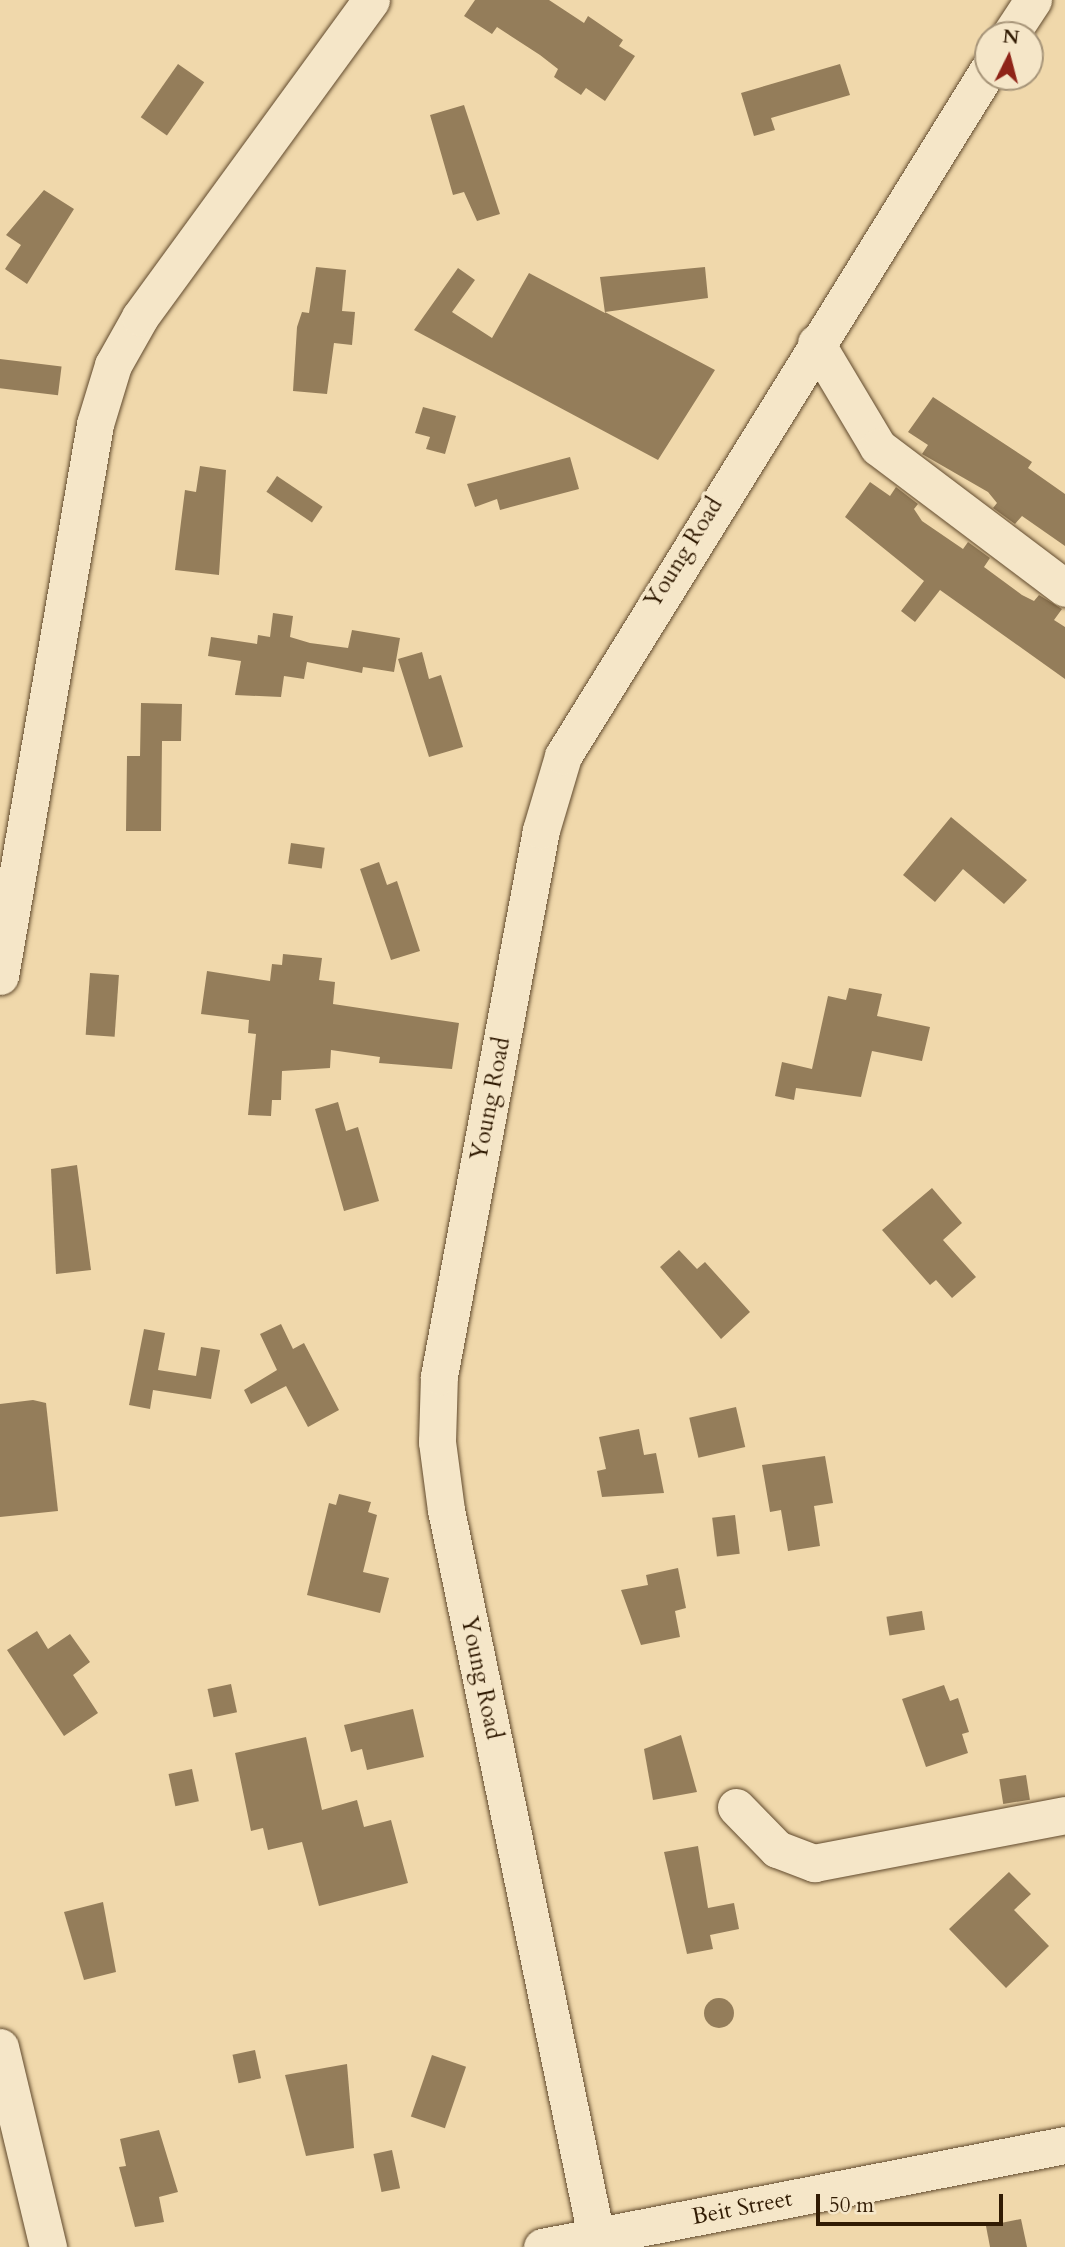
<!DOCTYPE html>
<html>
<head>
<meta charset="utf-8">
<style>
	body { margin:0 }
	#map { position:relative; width:1065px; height:2247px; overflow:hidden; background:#f0d8ab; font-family:Cardo,serif }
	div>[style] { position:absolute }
	.building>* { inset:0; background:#947d5a; transform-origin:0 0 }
	.round { border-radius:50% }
	.roads { filter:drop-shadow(0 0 2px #614a2d) drop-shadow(0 0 2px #614a2d) }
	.minor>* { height:37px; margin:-18.5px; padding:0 18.5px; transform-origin:18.5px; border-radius:18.5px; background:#f5e6c8 }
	span { translate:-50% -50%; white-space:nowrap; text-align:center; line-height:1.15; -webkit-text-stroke:7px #f5e6c8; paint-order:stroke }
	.street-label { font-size:23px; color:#311b03 }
	.north { position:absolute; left:974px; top:21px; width:70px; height:70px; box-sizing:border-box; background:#f5e6c8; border:2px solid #a79579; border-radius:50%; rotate:6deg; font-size:19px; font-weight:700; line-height:28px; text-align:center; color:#311b03 }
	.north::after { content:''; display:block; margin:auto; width:24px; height:32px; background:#8f2418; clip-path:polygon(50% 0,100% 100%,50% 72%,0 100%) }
	.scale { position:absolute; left:816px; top:2194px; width:187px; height:32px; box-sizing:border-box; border:4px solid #311b03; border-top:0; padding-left:9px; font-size:21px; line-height:24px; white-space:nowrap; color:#311b03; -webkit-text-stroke:5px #f5e6c8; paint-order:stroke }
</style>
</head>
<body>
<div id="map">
	<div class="building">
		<i style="clip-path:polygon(475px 0,549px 0,584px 23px,588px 16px,623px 40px,619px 46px,635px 56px,605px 101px,586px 88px,581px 95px,554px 77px,558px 69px,540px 55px,497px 27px,492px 34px,464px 16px)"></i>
		<i style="left:178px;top:64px;width:32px;height:65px;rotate:35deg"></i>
		<i style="clip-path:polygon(840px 64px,850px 95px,771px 118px,775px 130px,754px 136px,741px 93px)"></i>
		<i style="clip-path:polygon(464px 105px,500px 214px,477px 221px,464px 192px,453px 195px,430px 115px)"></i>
		<i style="clip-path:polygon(44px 190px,74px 209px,27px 284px,5px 269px,21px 245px,6px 235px)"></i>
		<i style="clip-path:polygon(316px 267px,346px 270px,342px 311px,355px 312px,352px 345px,334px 343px,327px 394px,293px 391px,297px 327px,302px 312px,309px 313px)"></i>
		<i style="clip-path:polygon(705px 267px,708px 298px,605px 312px,715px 370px,658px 460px,414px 330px,458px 268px,475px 280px,452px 312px,492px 338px,529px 273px,605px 313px,600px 277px)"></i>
		<i style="left:0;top:359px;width:62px;height:29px;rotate:7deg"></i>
		<i style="clip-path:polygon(933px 397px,1032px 462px,1028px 468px,1065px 494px,1065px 546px,1022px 516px,1015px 524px,993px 508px,997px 503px,988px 492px,922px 454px,928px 445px,908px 432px)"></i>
		<i style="clip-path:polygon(423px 407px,456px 416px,445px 454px,426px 449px,430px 437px,415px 433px)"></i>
		<i style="clip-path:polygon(570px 457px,579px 489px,500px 510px,497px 499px,475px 507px,467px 484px)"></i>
		<i style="clip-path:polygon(200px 466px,226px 470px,219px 575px,175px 570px,185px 490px,196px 492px)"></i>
		<i style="left:277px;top:476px;width:55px;height:19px;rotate:34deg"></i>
		<i style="clip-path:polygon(870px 482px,890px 496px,896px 487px,918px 504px,914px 509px,922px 521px,963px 549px,968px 542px,990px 558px,984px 567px,1022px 595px,1034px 601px,1039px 595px,1062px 609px,1054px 620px,1065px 627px,1065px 679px,940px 590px,915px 622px,901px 611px,924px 581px,845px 517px)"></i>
		<i style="clip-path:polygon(273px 613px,293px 616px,290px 637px,310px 643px,348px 648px,352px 630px,400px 638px,394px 672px,363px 667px,362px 673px,307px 662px,304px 679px,284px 676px,281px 697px,235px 695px,241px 661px,208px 656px,211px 637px,257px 644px,258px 635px,270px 637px)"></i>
		<i style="clip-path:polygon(422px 652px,429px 679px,441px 675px,463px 747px,429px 757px,398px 659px)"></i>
		<i style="clip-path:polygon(141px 703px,182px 704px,181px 741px,162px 741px,161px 831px,126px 831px,127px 756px,140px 756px)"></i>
		<i style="clip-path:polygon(951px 817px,1027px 880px,1004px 904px,963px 869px,935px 902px,903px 875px)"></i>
		<i style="left:291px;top:843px;width:34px;height:21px;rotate:8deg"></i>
		<i style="clip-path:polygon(379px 862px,387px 885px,397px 881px,420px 951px,391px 960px,360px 869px)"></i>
		<i style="clip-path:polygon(283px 954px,322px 958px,319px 980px,335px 982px,333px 1004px,459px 1023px,452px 1069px,379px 1063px,380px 1057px,331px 1050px,330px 1068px,282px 1071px,281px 1100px,272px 1100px,271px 1116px,248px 1115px,256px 1034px,248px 1033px,249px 1020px,201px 1014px,207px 971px,270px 981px,272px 964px,282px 965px)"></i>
		<i style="left:90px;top:973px;width:29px;height:62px;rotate:4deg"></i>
		<i style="clip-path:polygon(849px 988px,882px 994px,877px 1016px,930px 1027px,922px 1061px,872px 1051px,861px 1097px,796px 1088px,794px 1100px,775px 1096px,782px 1062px,812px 1069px,828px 996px,846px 1000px)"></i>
		<i style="clip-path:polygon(338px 1102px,346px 1131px,358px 1127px,379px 1201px,344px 1211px,315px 1109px)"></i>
		<i style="clip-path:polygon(77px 1165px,91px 1270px,56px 1274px,51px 1169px)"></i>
		<i style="clip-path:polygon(932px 1188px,962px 1223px,943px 1240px,976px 1277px,952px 1298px,936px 1280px,930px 1285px,882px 1230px)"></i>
		<i style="clip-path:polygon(679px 1250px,697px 1269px,705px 1262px,750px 1312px,721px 1339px,660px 1267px)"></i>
		<i style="clip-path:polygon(281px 1324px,293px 1349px,304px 1343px,339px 1410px,308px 1427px,286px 1386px,251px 1404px,244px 1390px,277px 1370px,260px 1334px)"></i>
		<i style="clip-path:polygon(144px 1329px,165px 1333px,158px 1370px,196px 1376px,201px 1347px,220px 1350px,211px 1399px,153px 1390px,150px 1409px,129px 1405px)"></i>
		<i style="clip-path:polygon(33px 1400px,46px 1403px,58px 1511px,0 1517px,0 1404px)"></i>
		<i style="left:736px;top:1407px;width:41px;height:48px;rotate:77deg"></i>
		<i style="clip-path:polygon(639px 1429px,644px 1455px,656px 1453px,664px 1493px,602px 1497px,597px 1471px,606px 1469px,599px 1437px)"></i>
		<i style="clip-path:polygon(825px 1456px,833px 1503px,814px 1506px,820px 1546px,788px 1551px,781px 1510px,770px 1512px,762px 1465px)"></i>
		<i style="clip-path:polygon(339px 1494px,371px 1502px,368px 1512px,377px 1515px,363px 1572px,389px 1578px,380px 1613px,307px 1595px,329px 1503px,336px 1505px)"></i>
		<i style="left:735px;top:1515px;width:39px;height:23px;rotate:83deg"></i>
		<i style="clip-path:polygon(678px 1568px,686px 1608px,675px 1611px,680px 1637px,641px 1645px,621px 1590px,648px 1585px,646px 1575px)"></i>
		<i style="left:922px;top:1611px;width:19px;height:36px;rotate:81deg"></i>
		<i style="clip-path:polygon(37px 1631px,48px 1649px,70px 1634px,90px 1662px,73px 1675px,98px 1713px,64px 1736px,7px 1650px)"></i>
		<i style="left:231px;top:1684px;width:29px;height:24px;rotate:78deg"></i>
		<i style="clip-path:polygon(944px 1685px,950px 1701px,958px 1698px,969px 1732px,962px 1734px,968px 1753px,926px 1767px,902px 1699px)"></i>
		<i style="clip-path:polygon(413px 1709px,424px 1757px,367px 1770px,362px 1749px,351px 1752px,344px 1725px)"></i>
		<i style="clip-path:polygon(681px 1735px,697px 1792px,653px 1800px,644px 1749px)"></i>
		<i style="clip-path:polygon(306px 1737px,322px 1810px,357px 1800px,364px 1827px,391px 1820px,408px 1883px,319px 1906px,302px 1842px,268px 1850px,263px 1828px,251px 1831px,235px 1753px)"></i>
		<i style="left:192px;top:1769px;width:33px;height:24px;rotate:78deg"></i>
		<i style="left:1026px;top:1775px;width:25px;height:27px;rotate:81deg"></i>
		<i style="clip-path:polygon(698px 1846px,708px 1908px,734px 1903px,739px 1929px,710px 1935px,713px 1949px,687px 1954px,664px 1852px)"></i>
		<i style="clip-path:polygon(1009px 1872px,1031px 1894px,1014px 1910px,1049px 1946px,1006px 1988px,949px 1929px)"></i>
		<i style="clip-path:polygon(103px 1902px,116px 1972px,84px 1980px,64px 1912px)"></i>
		<i class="round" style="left:704px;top:1998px;width:30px;height:30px"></i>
		<i style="left:255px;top:2050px;width:29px;height:23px;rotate:78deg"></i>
		<i style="left:432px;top:2055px;width:36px;height:65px;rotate:19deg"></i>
		<i style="clip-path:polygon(347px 2064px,354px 2148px,306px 2156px,285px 2075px)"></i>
		<i style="clip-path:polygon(159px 2130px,178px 2192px,159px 2197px,164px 2222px,135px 2227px,119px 2167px,126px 2166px,120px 2139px)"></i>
		<i style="left:392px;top:2150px;width:39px;height:19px;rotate:78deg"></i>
		<i style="clip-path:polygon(1021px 2219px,1027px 2247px,990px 2247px,986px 2226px)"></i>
	</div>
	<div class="roads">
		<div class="minor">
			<i style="left:1010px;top:35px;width:42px;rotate:-56.7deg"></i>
			<i style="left:816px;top:343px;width:121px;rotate:59.2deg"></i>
			<i style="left:878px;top:447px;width:234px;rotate:37deg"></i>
			<i style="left:0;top:976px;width:560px;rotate:-80.23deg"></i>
			<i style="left:95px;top:424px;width:62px;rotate:-73deg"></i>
			<i style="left:113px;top:365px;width:55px;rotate:-60.6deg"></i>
			<i style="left:140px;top:317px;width:392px;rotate:-53.9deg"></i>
			<i style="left:736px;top:1807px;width:59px;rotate:45.7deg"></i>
			<i style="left:777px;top:1849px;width:40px;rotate:21deg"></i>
			<i style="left:814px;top:1863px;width:256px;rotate:-10.8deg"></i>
			<i style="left:0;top:2047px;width:206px;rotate:76.5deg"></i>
			<i style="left:596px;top:2236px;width:741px;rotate:-101.67deg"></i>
			<i style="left:446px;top:1510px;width:69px;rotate:-97.5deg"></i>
			<i style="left:437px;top:1442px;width:66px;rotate:-88.3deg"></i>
			<i style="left:439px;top:1376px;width:555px;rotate:-79.42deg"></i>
			<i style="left:541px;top:830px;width:77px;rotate:-73.4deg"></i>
			<i style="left:563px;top:756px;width:807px;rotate:-58.22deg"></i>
			<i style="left:542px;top:2247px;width:533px;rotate:-11.04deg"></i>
		</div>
	</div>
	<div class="street-label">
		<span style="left:684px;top:553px;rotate:-58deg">Young Road</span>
		<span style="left:491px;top:1099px;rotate:-79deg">Young Road</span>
		<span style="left:481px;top:1678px;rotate:78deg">Young Road</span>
		<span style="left:742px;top:2208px;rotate:-11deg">Beit Street</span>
	</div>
	<div class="north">N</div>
	<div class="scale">50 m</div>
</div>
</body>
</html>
